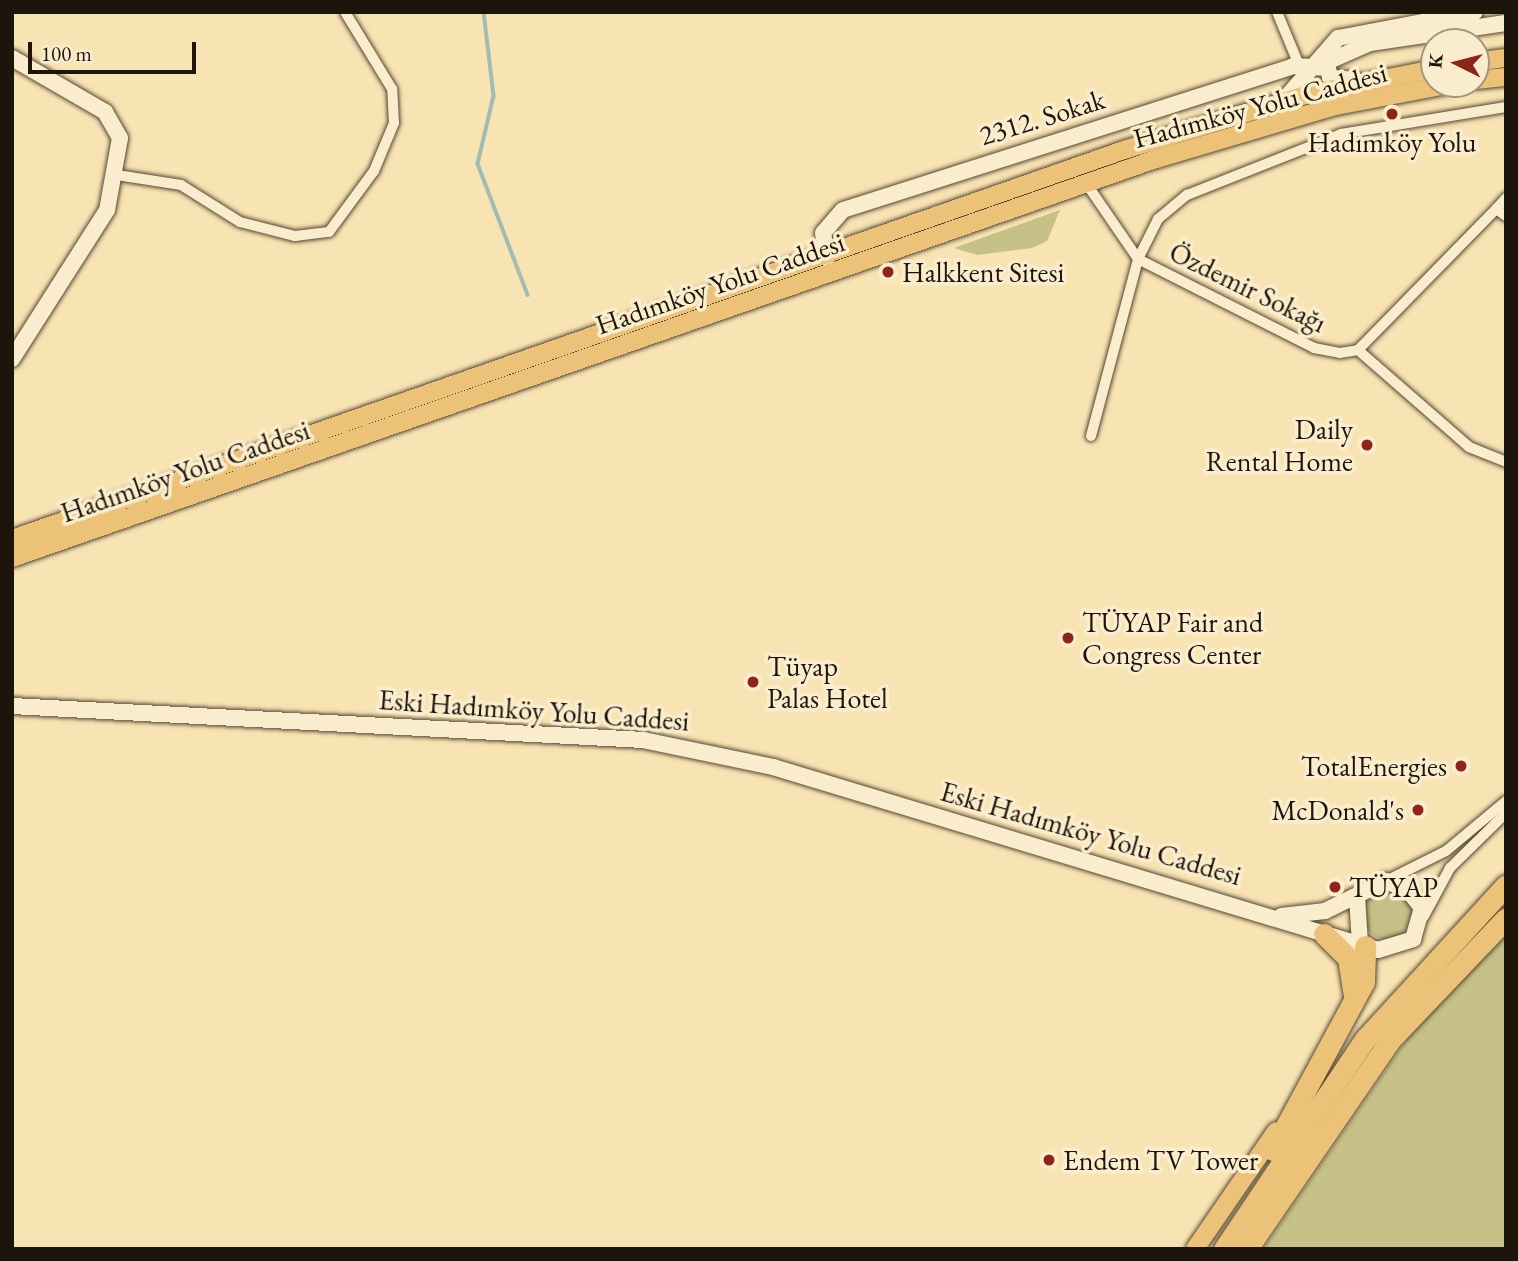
<!DOCTYPE html>
<html>
<head>
<meta charset="utf-8">
<style>
	body { margin:0 }
	#map { position:relative; width:1518px; height:1261px; overflow:hidden; background:#f8e3b2; font-family:"EB Garamond",serif }
	div>[style] { position:absolute }
	.green>* { inset:0; background:#c5c187 }
	.round { border-radius:50% }
	.stream>* { height:3.5px; margin:-1.75px; padding:0 1.75px; transform-origin:1.75px; border-radius:1.75px; background:#a0bdb5 }
	.roads { filter:drop-shadow(0 0 2px #544835) drop-shadow(0 0 2px #544835) }
	.street>* { height:10px; margin:-5px; padding:0 5px; transform-origin:5px; border-radius:5px; background:#faedcd }
	.secondary>* { height:16px; margin:-8px; padding:0 8px; transform-origin:8px; border-radius:8px; background:#faedcd }
	.primary>* { height:18px; margin:-9px; padding:0 9px; transform-origin:9px; border-radius:9px; background:#ecc279 }
	.highway>* { height:21px; margin:-10.5px; padding:0 10.5px; transform-origin:10.5px; border-radius:10.5px; background:#ecc279 }
	.dots>* { width:19px; height:19px; translate:-50% -50%; box-sizing:border-box; border:4px solid #faedcd; border-radius:50% }
	span { translate:-50% -50%; white-space:nowrap; text-align:center; line-height:1.15; -webkit-text-stroke:7px #faedcd; paint-order:stroke }
	.street-label { font-size:28px; color:#1d150b }
	.poi-label { font-size:28px; color:#1d150b }
	.left { translate:0 -50%; text-align:left }
	.right { translate:-100% -50%; text-align:right }
	.frame { position:absolute; inset:0; border:14px solid #1d150b; pointer-events:none }
	.north { position:absolute; left:1420px; top:28px; width:70px; height:70px; box-sizing:border-box; background:#faedcd; border:2px solid #a2977f; border-radius:50%; rotate:276deg; font-size:19px; font-weight:700; line-height:28px; text-align:center; color:#1d150b }
	.north::after { content:''; display:block; margin:auto; width:24px; height:32px; background:#8f2418; clip-path:polygon(50% 0,100% 100%,50% 72%,0 100%) }
	.scale { position:absolute; left:28px; top:42px; width:168px; height:32px; box-sizing:border-box; border:4px solid #1d150b; border-top:0; padding-left:9px; font-size:21px; line-height:24px; white-space:nowrap; color:#1d150b; -webkit-text-stroke:5px #faedcd; paint-order:stroke }
</style>
</head>
<body>
<div id="map">
	<div class="green">
		<i style="clip-path:polygon(1060px 210px,1047px 241px,1032px 248px,977px 255px,954px 248px)"></i>
		<i class="round" style="left:1363px;top:890px;width:50px;height:50px"></i>
		<i style="clip-path:polygon(1506px 935px,1506px 1249px,1263px 1249px,1418px 1023px)"></i>
	</div>
	<div class="stream">
		<i style="left:484px;top:12px;width:85px;rotate:83.2deg"></i>
		<i style="left:494px;top:96px;width:70px;rotate:103.2deg"></i>
		<i style="left:478px;top:164px;width:140px;rotate:69.1deg"></i>
	</div>
	<div class="roads">
		<div class="street">
			<i style="left:1277px;top:12px;width:57px;rotate:67.5deg"></i>
			<i style="left:117px;top:175px;width:65px;rotate:8.9deg"></i>
			<i style="left:181px;top:185px;width:70px;rotate:32.1deg"></i>
			<i style="left:240px;top:222px;width:57px;rotate:14.3deg"></i>
			<i style="left:295px;top:236px;width:34px;rotate:-7deg"></i>
			<i style="left:329px;top:232px;width:76px;rotate:-53.6deg"></i>
			<i style="left:374px;top:171px;width:52px;rotate:-67.4deg"></i>
			<i style="left:394px;top:123px;width:34px;rotate:-93deg"></i>
			<i style="left:392px;top:89px;width:90px;rotate:-121.4deg"></i>
			<i style="left:1086px;top:183px;width:92px;rotate:55.6deg"></i>
			<i style="left:1138px;top:259px;width:197px;rotate:26.8deg"></i>
			<i style="left:1314px;top:348px;width:26px;rotate:11deg"></i>
			<i style="left:1340px;top:353px;width:18px;rotate:-9deg"></i>
			<i style="left:1358px;top:350px;width:197px;rotate:-45.6deg"></i>
			<i style="left:1506px;top:198px;width:15px;rotate:132deg"></i>
			<i style="left:1496px;top:209px;width:12px;rotate:35deg"></i>
			<i style="left:1358px;top:350px;width:147px;rotate:41.1deg"></i>
			<i style="left:1469px;top:447px;width:40px;rotate:22deg"></i>
			<i style="left:1091px;top:436px;width:183px;rotate:-75.1deg"></i>
			<i style="left:1138px;top:259px;width:45px;rotate:-63.4deg"></i>
			<i style="left:1158px;top:219px;width:38px;rotate:-40deg"></i>
			<i style="left:1187px;top:195px;width:166px;rotate:-21.6deg"></i>
			<i style="left:1341px;top:134px;width:167px;rotate:-9.3deg"></i>
			<i style="left:1386px;top:881px;width:67px;rotate:-26.6deg"></i>
			<i style="left:1446px;top:851px;width:78px;rotate:-39.8deg"></i>
			<i style="left:1424px;top:916px;width:55px;rotate:-61.6deg"></i>
			<i style="left:1450px;top:868px;width:78px;rotate:-44.5deg"></i>
		</div>
		<div class="secondary">
			<i style="left:12px;top:58px;width:108px;rotate:30.1deg"></i>
			<i style="left:105px;top:112px;width:30px;rotate:60deg"></i>
			<i style="left:120px;top:138px;width:73px;rotate:100.2deg"></i>
			<i style="left:107px;top:210px;width:177px;rotate:122.5deg"></i>
			<i style="left:1355px;top:80px;width:25px;rotate:-175deg"></i>
			<i style="left:1330px;top:78px;width:16px;rotate:-101deg"></i>
			<i style="left:1327px;top:62px;width:47px;rotate:-23.8deg"></i>
			<i style="left:1370px;top:43px;width:137px;rotate:-8.4deg"></i>
			<i style="left:1283px;top:101px;width:84px;rotate:-48.9deg"></i>
			<i style="left:1338px;top:38px;width:139px;rotate:-10.7deg"></i>
			<i style="left:827px;top:258px;width:25px;rotate:-99deg"></i>
			<i style="left:823px;top:233px;width:30px;rotate:-49deg"></i>
			<i style="left:843px;top:210px;width:472px;rotate:-17.7deg"></i>
			<i style="left:1293px;top:66px;width:33px;rotate:3deg"></i>
			<i style="left:12px;top:706px;width:632px;rotate:3.08deg"></i>
			<i style="left:643px;top:740px;width:133px;rotate:11.7deg"></i>
			<i style="left:773px;top:767px;width:632px;rotate:16.83deg"></i>
			<i style="left:1378px;top:950px;width:37px;rotate:-17deg"></i>
			<i style="left:1413px;top:939px;width:32px;rotate:-74deg"></i>
			<i style="left:1422px;top:908px;width:23px;rotate:-128deg"></i>
			<i style="left:1408px;top:890px;width:24px;rotate:-158deg"></i>
			<i style="left:1386px;top:881px;width:68px;rotate:153.8deg"></i>
			<i style="left:1325px;top:911px;width:44px;rotate:173.5deg"></i>
			<i style="left:1357px;top:896px;width:48px;rotate:86.4deg"></i>
		</div>
		<div class="primary">
			<i style="left:1476px;top:62px;width:30px;rotate:-8deg"></i>
			<i style="left:1476px;top:80px;width:30px;rotate:-6deg"></i>
			<i style="left:12px;top:539px;width:1181px;rotate:-19.28deg"></i>
			<i style="left:1127px;top:149px;width:194px;rotate:-16.8deg"></i>
			<i style="left:1313px;top:93px;width:123px;rotate:-11.2deg"></i>
			<i style="left:12px;top:558px;width:1212px;rotate:-19.23deg"></i>
			<i style="left:1156px;top:159px;width:183px;rotate:-16.5deg"></i>
			<i style="left:1331px;top:107px;width:123px;rotate:-10.8deg"></i>
			<i style="left:1195px;top:1249px;width:143px;rotate:-55.5deg"></i>
		</div>
		<div class="highway">
			<i style="left:1324px;top:934px;width:34px;rotate:45deg"></i>
			<i style="left:1348px;top:958px;width:36px;rotate:81deg"></i>
			<i style="left:1273px;top:1150px;width:191px;rotate:-61.6deg"></i>
			<i style="left:1364px;top:982px;width:36px;rotate:-88deg"></i>
			<i style="left:1224px;top:1249px;width:254px;rotate:-56.1deg"></i>
			<i style="left:1366px;top:1038px;width:207px;rotate:-47.5deg"></i>
			<i style="left:1247px;top:1249px;width:253px;rotate:-55.6deg"></i>
			<i style="left:1390px;top:1040px;width:168px;rotate:-46.4deg"></i>
		</div>
	</div>
	<div class="dots">
		<i style="left:1392px;top:114px;background:#8f2418"></i>
		<i style="left:888px;top:272px;background:#8f2418"></i>
		<i style="left:1367px;top:445px;background:#8f2418"></i>
		<i style="left:1068px;top:638px;background:#8f2418"></i>
		<i style="left:753px;top:682px;background:#8f2418"></i>
		<i style="left:1461px;top:766px;background:#8f2418"></i>
		<i style="left:1418px;top:810px;background:#8f2418"></i>
		<i style="left:1335px;top:887px;background:#8f2418"></i>
		<i style="left:1049px;top:1160px;background:#8f2418"></i>
	</div>
	<div class="street-label">
		<span style="left:1260px;top:105px;rotate:-15deg">Hadımköy Yolu Caddesi</span>
		<span style="left:1042px;top:117px;rotate:-17deg">2312. Sokak</span>
		<span style="left:720px;top:283px;rotate:-19deg">Hadımköy Yolu Caddesi</span>
		<span style="left:1248px;top:287px;rotate:26deg">Özdemir Sokağı</span>
		<span style="left:185px;top:471px;rotate:-19deg">Hadımköy Yolu Caddesi</span>
		<span style="left:534px;top:710px;rotate:4deg">Eski Hadımköy Yolu Caddesi</span>
		<span style="left:1091px;top:833px;rotate:16deg">Eski Hadımköy Yolu Caddesi</span>
	</div>
	<div class="poi-label">
		<span style="left:1392px;top:142px">Hadımköy Yolu</span>
		<span class="left" style="left:902px;top:272px">Halkkent Sitesi</span>
		<span class="right" style="left:1353px;top:445px">Daily<br>Rental Home</span>
		<span class="left" style="left:1082px;top:638px">TÜYAP Fair and<br>Congress Center</span>
		<span class="left" style="left:767px;top:682px">Tüyap<br>Palas Hotel</span>
		<span class="right" style="left:1447px;top:766px">TotalEnergies</span>
		<span class="right" style="left:1404px;top:810px">McDonald's</span>
		<span class="left" style="left:1349px;top:887px">TÜYAP</span>
		<span class="left" style="left:1063px;top:1160px">Endem TV Tower</span>
	</div>
	<div class="frame"></div>
	<div class="north">K</div>
	<div class="scale">100 m</div>
</div>
</body>
</html>
